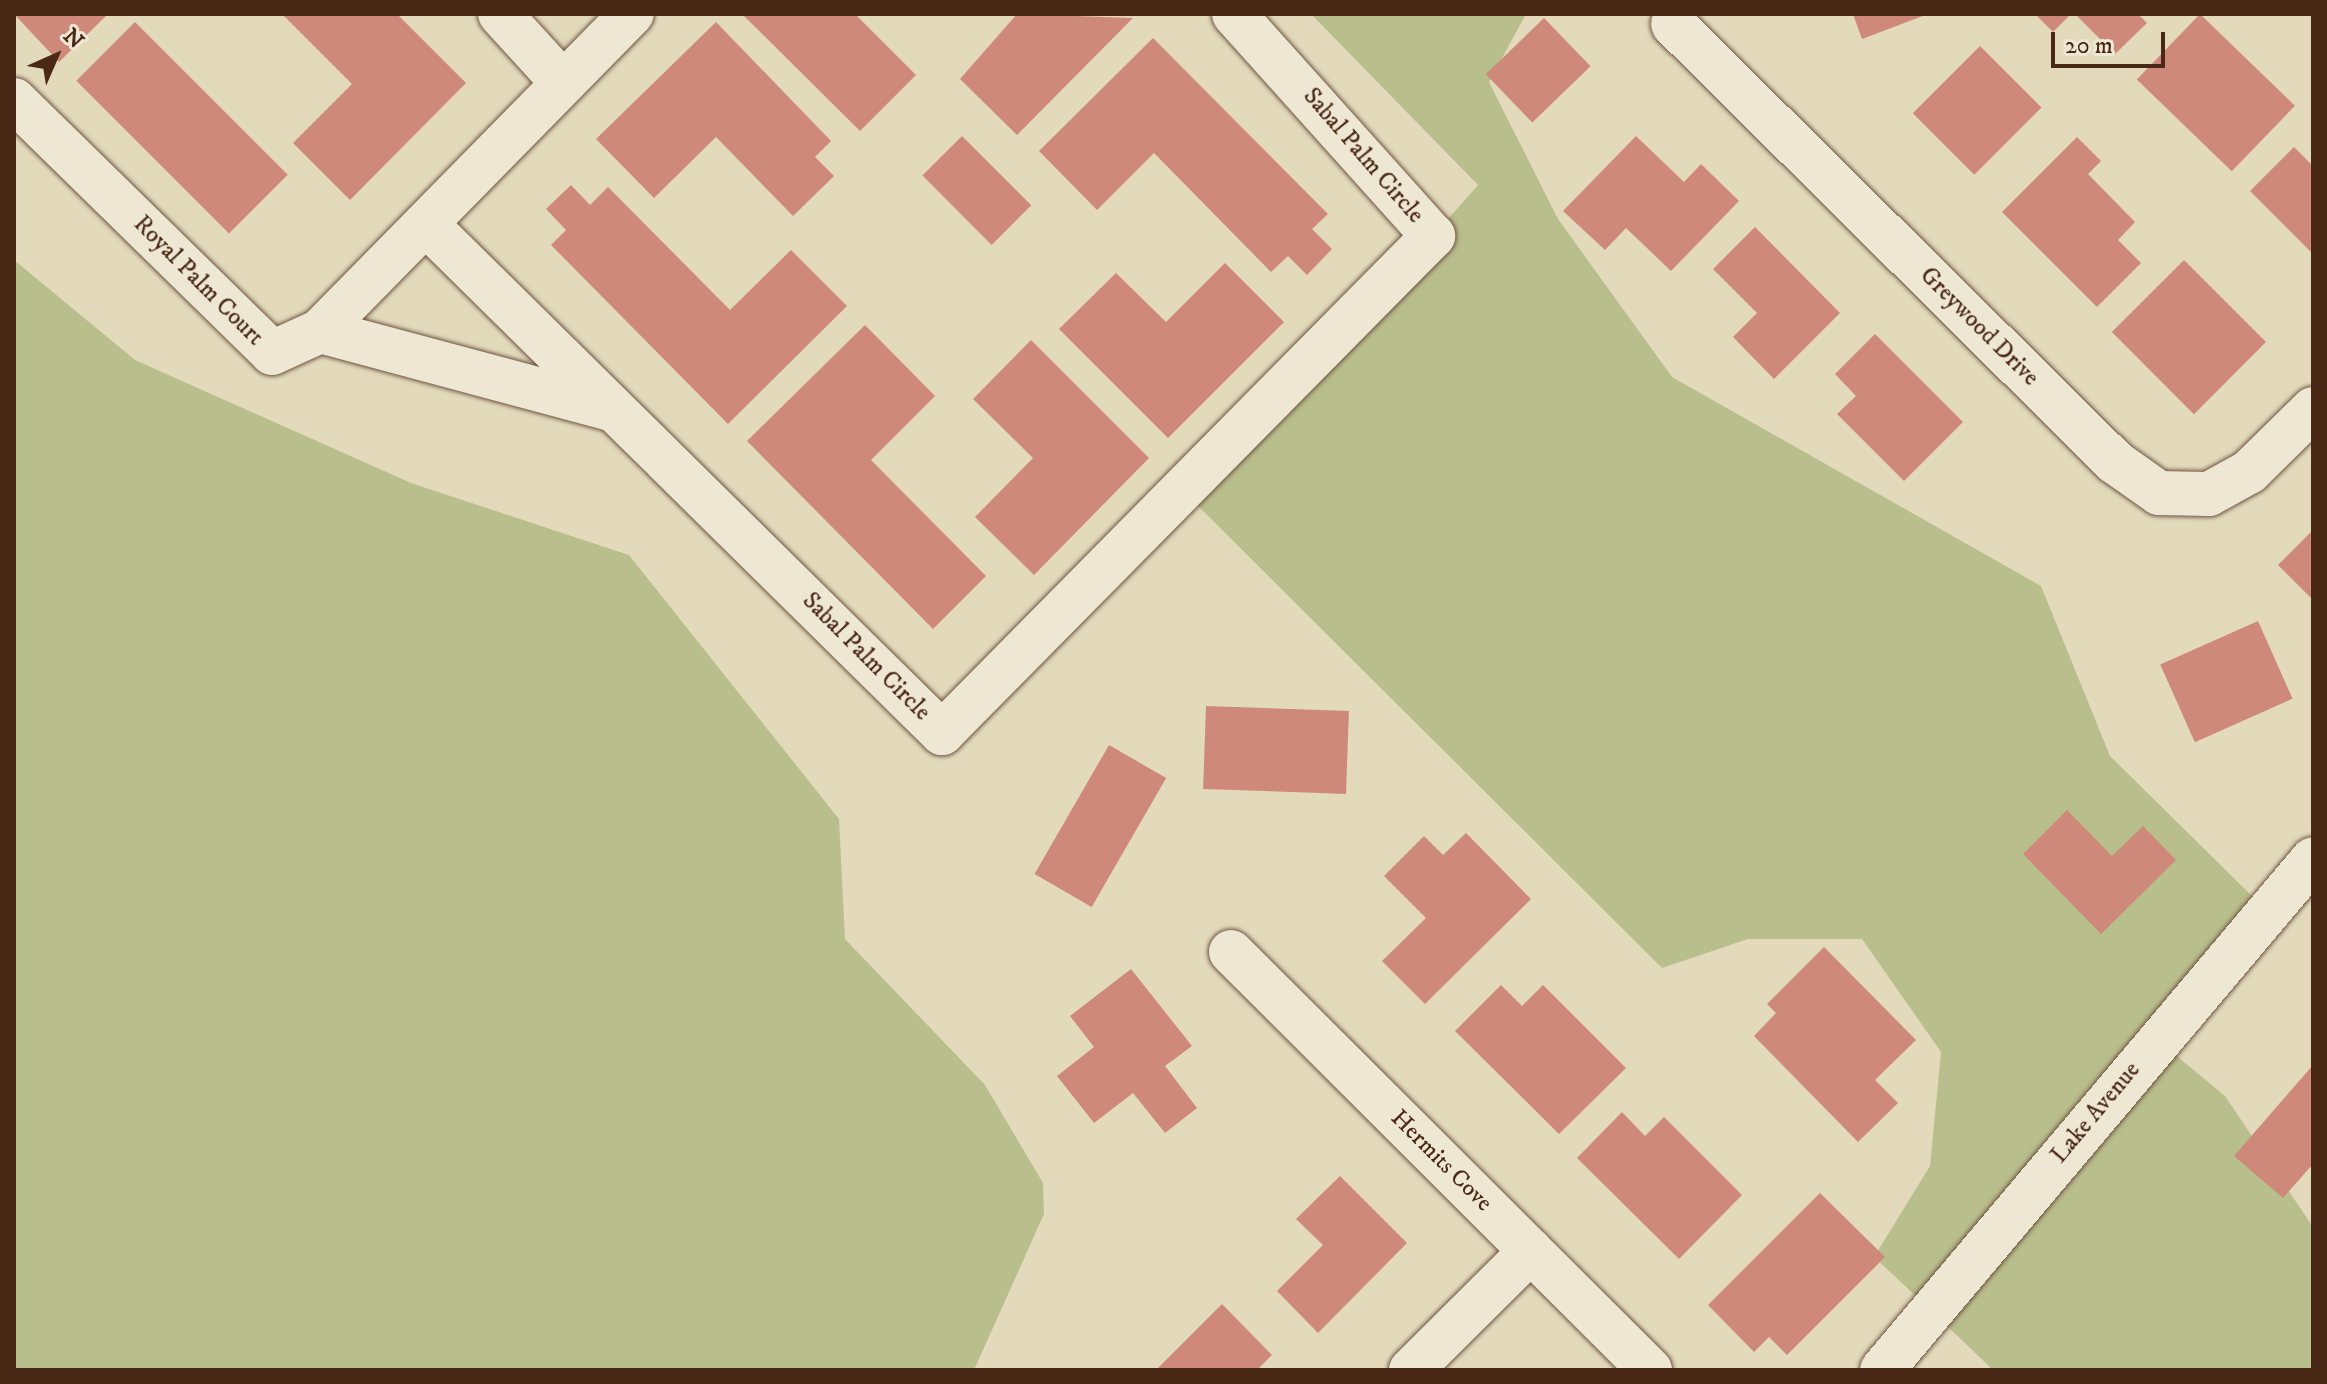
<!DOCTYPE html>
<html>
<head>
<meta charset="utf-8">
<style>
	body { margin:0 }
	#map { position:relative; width:2327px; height:1384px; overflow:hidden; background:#e3dabc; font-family:"IM FELL DW Pica",serif }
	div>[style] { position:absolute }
	.green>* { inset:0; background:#b9be8d }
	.building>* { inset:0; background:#ce897b; transform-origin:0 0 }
	.roads { filter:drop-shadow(0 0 2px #705440) drop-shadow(0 0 2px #705440) }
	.minor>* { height:44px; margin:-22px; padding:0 22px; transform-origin:22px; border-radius:22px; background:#ede7d3 }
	span { translate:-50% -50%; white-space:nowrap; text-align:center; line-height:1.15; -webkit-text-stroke:7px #ede7d3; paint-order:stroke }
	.street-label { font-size:24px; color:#4a2816 }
	.frame { position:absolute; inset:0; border:16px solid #4a2816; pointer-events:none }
	.north { position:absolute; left:16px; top:16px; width:80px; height:80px; -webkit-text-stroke:6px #ede7d3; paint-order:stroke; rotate:45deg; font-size:22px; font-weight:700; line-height:32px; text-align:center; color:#4a2816 }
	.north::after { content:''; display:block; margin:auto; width:28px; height:36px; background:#4a2816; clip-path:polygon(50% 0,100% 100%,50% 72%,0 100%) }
	.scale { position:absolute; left:2051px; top:32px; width:114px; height:36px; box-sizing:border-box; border:4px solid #4a2816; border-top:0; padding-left:10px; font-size:24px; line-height:28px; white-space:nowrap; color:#4a2816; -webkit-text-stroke:6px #ede7d3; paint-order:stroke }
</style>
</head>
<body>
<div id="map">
	<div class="green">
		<i style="clip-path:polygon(1311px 14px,1526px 14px,1489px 82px,1558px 219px,1672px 377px,2041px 586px,2110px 756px,2252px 896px,1918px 1298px,1874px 1257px,1930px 1166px,1941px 1052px,1862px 939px,1748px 939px,1662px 968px,1196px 504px,1478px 185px)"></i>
		<i style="clip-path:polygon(14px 260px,135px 360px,411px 483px,629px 555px,839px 819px,845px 939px,985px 1085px,1043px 1183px,1044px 1214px,974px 1370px,14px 1370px)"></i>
		<i style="clip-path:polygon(2172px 1052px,2225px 1096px,2313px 1227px,2313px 1370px,1993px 1370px,1946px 1325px)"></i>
	</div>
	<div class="building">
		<i style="clip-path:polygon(14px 14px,108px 14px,59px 62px)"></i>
		<i style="clip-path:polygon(282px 14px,397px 14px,466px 83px,350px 200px,293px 143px,352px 84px)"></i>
		<i style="clip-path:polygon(742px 14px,855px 14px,916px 75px,860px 131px)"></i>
		<i style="clip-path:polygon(1017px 14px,1133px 18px,1017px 135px,960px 79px)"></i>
		<i style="clip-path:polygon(1853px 14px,1928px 14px,1862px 39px)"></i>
		<i style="clip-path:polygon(2035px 14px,2071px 14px,2053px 32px)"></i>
		<i style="clip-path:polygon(2075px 14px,2138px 14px,2147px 23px,2115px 54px)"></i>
		<i style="left:2200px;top:14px;width:132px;height:91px;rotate:44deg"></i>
		<i style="left:1544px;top:18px;width:67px;height:81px;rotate:46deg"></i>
		<i style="left:135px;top:22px;width:216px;height:83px;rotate:45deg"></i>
		<i style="clip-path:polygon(716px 22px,831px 141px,815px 157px,834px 176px,793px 216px,716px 137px,654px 198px,596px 139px)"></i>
		<i style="clip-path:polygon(1153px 38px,1328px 214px,1312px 229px,1332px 249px,1307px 275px,1288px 256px,1271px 272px,1154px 153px,1097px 210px,1039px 151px)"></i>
		<i style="left:1980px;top:46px;width:87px;height:95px;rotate:45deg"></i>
		<i style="left:962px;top:136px;width:98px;height:56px;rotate:45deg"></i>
		<i style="clip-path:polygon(1636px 136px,1684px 182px,1701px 164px,1739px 201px,1671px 271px,1626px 228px,1605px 250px,1563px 211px)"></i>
		<i style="clip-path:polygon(2077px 137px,2101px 161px,2088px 174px,2135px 222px,2118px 240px,2141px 263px,2097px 307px,2002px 212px)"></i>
		<i style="clip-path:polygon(2294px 147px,2313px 166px,2313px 254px,2250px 191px)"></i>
		<i style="clip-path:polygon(571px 185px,590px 205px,608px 187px,730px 310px,791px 250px,847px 306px,728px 424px,551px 245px,566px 230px,546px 209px)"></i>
		<i style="clip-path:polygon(1755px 227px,1840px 313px,1774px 379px,1733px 337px,1757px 313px,1713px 269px)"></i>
		<i style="left:2184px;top:260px;width:116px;height:102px;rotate:45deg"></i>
		<i style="clip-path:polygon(1225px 263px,1284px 322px,1168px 438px,1059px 329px,1116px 273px,1166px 322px)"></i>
		<i style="clip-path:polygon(865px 325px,935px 396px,871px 460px,986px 576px,933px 629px,747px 441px)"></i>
		<i style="clip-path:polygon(1875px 334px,1963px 422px,1904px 481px,1837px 414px,1856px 396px,1835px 374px)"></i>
		<i style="clip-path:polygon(1031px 340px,1149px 458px,1034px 575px,975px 517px,1033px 458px,973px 399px)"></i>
		<i style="clip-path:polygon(2313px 530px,2313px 600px,2278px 565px)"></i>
		<i style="left:2258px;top:621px;width:85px;height:107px;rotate:66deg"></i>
		<i style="left:1206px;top:706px;width:143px;height:83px;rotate:2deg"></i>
		<i style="left:1109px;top:745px;width:66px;height:149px;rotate:30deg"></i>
		<i style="clip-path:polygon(2067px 810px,2112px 856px,2143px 826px,2176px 860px,2101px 934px,2023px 854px)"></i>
		<i style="clip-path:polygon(1466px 833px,1531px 899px,1425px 1004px,1382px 961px,1426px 918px,1384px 876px,1424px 836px,1443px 855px)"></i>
		<i style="clip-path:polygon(1824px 947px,1916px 1040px,1875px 1080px,1898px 1103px,1858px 1142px,1754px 1036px,1776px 1013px,1767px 1004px)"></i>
		<i style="clip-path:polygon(1131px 969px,1192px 1046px,1165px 1066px,1197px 1108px,1165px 1133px,1133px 1093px,1094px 1123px,1057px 1076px,1094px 1047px,1070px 1016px)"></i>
		<i style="clip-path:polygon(1501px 985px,1522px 1006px,1543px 985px,1626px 1068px,1559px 1134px,1455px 1031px)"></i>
		<i style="clip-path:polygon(2313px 1065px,2313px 1164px,2283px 1198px,2234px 1156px)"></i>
		<i style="clip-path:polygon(1622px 1112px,1645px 1136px,1664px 1117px,1742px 1195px,1679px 1259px,1577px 1158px)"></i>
		<i style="clip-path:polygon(1340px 1176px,1407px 1243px,1318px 1333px,1277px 1291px,1323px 1245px,1296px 1219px)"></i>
		<i style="clip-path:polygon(1820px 1193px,1885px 1257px,1787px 1355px,1769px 1337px,1754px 1352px,1708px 1305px)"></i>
		<i style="clip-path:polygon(1222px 1304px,1272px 1355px,1257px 1370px,1156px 1370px)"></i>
	</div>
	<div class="roads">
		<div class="minor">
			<i style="left:500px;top:14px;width:93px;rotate:47.6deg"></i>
			<i style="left:1673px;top:24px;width:622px;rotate:44.74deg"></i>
			<i style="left:2115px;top:462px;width:54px;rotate:35.2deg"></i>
			<i style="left:2159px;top:493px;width:50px;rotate:1.1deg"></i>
			<i style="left:2209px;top:494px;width:46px;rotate:-28.8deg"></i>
			<i style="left:2249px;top:472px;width:90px;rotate:-44.5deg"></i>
			<i style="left:14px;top:100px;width:361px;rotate:44.4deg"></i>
			<i style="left:272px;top:353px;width:53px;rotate:-24.6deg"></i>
			<i style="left:320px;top:331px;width:445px;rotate:-45.5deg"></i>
			<i style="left:426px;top:224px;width:725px;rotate:44.61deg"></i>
			<i style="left:942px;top:733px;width:699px;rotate:-45.35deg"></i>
			<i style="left:1433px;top:236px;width:298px;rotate:-131.9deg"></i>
			<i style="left:320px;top:331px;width:304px;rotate:15deg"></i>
			<i style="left:1231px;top:952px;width:592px;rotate:44.93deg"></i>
			<i style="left:1411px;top:1370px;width:169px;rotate:-44.8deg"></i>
			<i style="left:1882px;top:1370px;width:668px;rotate:-49.85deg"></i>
		</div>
	</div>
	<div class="street-label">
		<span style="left:1363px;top:156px;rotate:49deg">Sabal Palm Circle</span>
		<span style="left:198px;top:281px;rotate:45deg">Royal Palm Court</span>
		<span style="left:1979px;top:327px;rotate:45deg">Greywood Drive</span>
		<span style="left:866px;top:657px;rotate:45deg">Sabal Palm Circle</span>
		<span style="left:2096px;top:1113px;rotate:-50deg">Lake Avenue</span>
		<span style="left:1441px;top:1161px;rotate:45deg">Hermits Cove</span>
	</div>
	<div class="frame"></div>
	<div class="north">N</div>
	<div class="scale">20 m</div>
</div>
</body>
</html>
